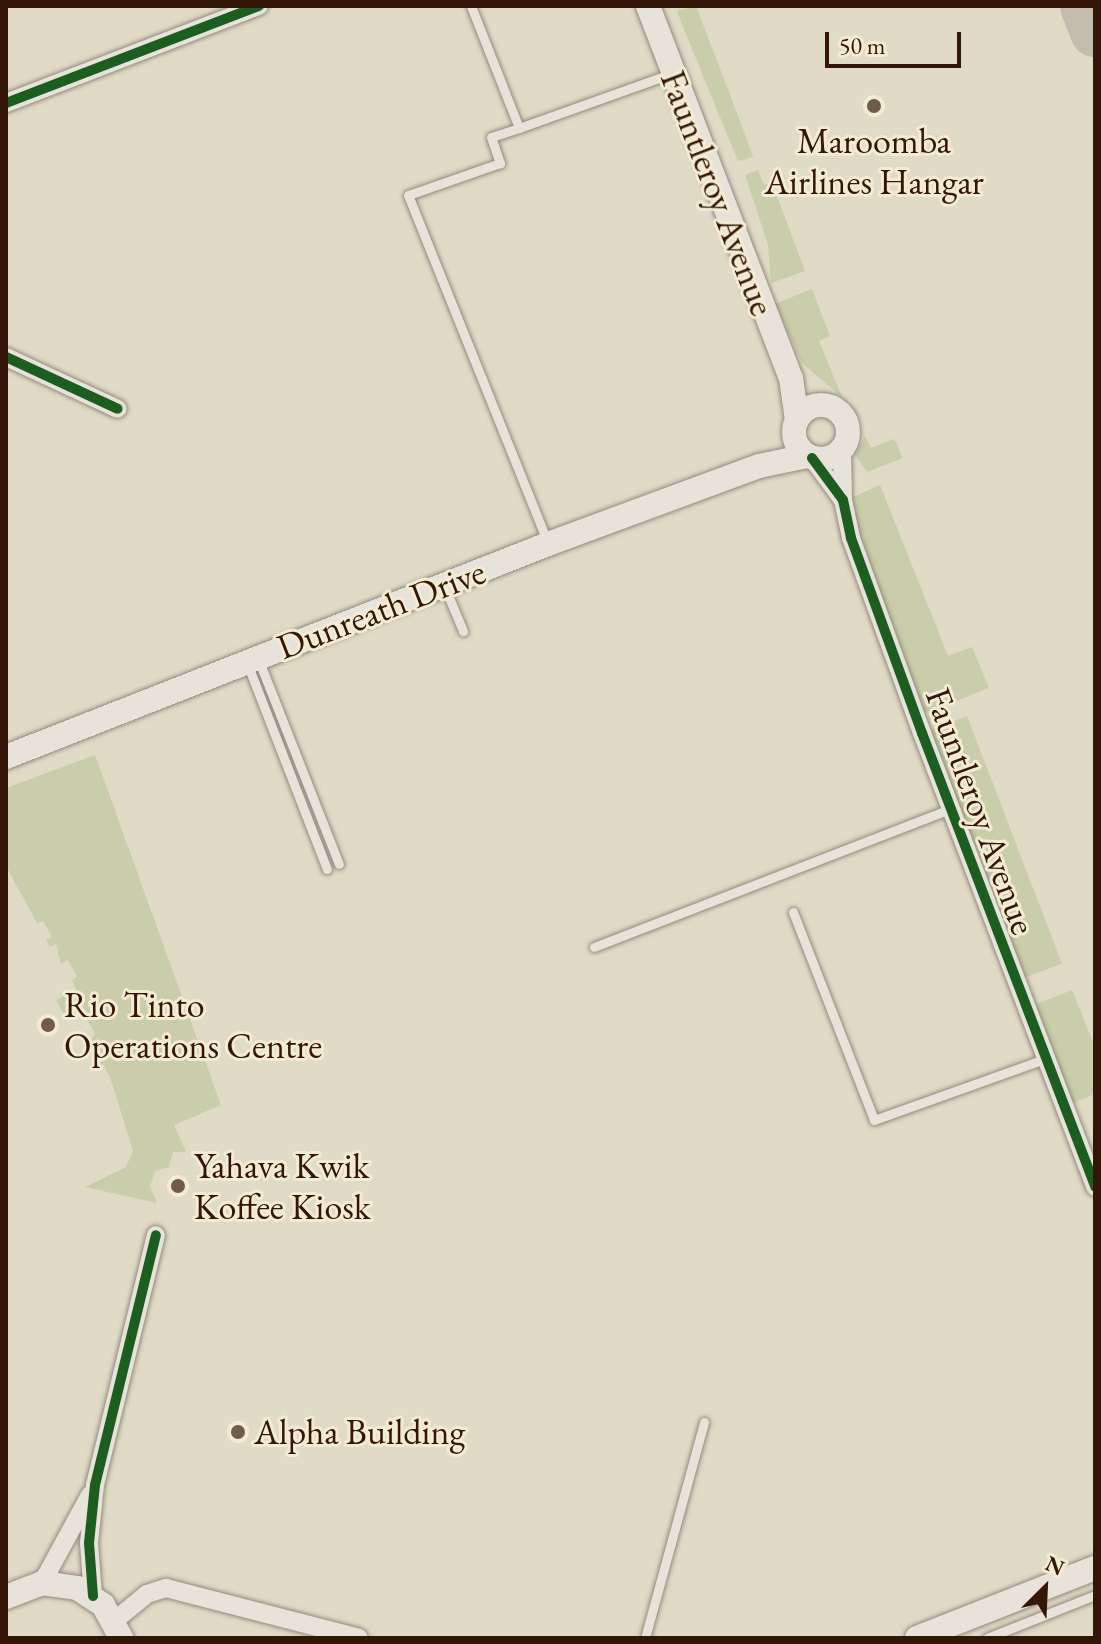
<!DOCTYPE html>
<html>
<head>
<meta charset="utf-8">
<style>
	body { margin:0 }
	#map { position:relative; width:1101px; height:1644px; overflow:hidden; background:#e1dac6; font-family:"EB Garamond",serif }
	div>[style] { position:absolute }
	.green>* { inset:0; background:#c9cda9; transform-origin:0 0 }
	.taxiway>* { height:50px; margin:-25px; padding:0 25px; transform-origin:25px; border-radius:25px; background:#c4bcae }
	.roads { filter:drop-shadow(0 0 2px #938b7e) drop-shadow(0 0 2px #938b7e) }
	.service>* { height:9px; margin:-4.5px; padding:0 4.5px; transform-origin:4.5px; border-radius:4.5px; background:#e7e3da }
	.minor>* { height:18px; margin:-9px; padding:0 9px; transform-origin:9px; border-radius:9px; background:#e7e3da }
	.secondary>* { height:24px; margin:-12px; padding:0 12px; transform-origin:12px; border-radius:12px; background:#e7e3da }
	.secondary>.ring { margin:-12px; padding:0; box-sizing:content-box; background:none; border:24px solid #e7e3da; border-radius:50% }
	.cycleway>* { height:10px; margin:-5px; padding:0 5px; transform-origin:5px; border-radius:5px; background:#1b5e20 }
	.dots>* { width:22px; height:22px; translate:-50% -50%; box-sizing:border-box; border:4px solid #f3ebd2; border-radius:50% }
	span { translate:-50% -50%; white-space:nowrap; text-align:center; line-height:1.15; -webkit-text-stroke:6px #f3ebd2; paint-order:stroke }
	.poi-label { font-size:36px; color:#341608 }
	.left { translate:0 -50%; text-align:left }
	.street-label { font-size:36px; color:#341608 }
	.frame { position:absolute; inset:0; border:8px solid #341608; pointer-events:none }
	.north { position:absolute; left:1005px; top:1548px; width:80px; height:80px; -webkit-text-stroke:6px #f3ebd2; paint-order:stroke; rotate:24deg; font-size:22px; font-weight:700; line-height:32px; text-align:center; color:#341608 }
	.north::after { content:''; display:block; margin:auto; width:28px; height:36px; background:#341608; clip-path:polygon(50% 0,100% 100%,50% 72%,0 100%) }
	.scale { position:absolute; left:825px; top:32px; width:136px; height:36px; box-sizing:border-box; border:4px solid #341608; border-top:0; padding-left:10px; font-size:24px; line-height:28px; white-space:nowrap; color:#341608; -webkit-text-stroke:6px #f3ebd2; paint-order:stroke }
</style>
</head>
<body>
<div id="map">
	<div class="green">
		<i style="clip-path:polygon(696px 6px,740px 121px,753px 157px,738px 161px,683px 27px,677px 11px)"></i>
		<i style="clip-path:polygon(758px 170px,764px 185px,772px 183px,805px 271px,771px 283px,768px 245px,745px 175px)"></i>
		<i style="clip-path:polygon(812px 289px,830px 336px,819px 341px,842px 397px,802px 363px,775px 304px)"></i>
		<i style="clip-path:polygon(865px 436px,871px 448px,894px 439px,903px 458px,867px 472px,855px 455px)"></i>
		<i style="clip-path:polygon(880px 485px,948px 656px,972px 647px,989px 688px,922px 714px,851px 516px,853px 497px)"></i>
		<i style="left:967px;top:716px;width:265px;height:42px;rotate:69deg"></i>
		<i style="clip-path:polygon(95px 755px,221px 1105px,174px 1125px,186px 1152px,173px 1152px,169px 1167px,155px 1171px,150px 1186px,157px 1203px,85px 1187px,126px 1167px,133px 1151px,111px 1080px,104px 1065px,97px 1064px,103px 1057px,90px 1041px,95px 1034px,83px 1011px,65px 1016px,56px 1000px,76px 989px,72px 980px,77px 977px,68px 960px,61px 964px,56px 944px,50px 947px,46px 940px,52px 937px,43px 921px,37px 923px,6px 866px,6px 788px)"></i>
		<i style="clip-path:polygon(1072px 990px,1095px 1047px,1095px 1094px,1063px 1107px,1024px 1009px)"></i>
	</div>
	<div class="taxiway">
		<i style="left:1085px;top:6px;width:28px;rotate:69deg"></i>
	</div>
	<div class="roads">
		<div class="service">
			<i style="left:471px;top:6px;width:131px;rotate:68.5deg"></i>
			<i style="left:519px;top:128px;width:29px;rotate:162deg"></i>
			<i style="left:491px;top:137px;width:28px;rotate:71deg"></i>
			<i style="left:500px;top:163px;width:97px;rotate:160.8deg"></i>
			<i style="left:408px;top:195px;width:373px;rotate:68.1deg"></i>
			<i style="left:519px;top:128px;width:164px;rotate:-19.7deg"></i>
			<i style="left:445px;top:588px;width:47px;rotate:67.3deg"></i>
			<i style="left:259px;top:661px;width:218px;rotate:68.5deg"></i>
			<i style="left:247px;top:663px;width:221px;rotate:68.8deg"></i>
			<i style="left:793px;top:912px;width:223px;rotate:68.7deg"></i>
			<i style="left:874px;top:1120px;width:181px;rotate:-19.7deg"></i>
			<i style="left:594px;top:947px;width:382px;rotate:-21.2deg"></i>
			<i style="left:645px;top:1638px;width:224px;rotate:-74.7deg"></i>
			<i style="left:987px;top:1638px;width:116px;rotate:-21.7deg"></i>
		</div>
		<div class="minor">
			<i style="left:6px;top:103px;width:271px;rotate:-21deg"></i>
			<i style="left:6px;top:357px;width:123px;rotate:24.9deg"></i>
			<i style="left:842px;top:451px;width:49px;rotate:88.8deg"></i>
			<i style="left:812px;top:458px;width:52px;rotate:53.6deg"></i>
			<i style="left:843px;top:500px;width:39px;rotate:78deg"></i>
			<i style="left:851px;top:538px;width:208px;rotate:70deg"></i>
			<i style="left:922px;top:733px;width:486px;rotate:69.1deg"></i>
			<i style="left:42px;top:1583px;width:100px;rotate:-61.4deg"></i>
			<i style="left:93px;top:1596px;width:53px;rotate:-94.3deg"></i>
			<i style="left:89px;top:1543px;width:58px;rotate:-84.1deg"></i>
			<i style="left:95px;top:1485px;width:257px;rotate:-76.3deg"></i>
			<i style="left:114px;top:1621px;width:43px;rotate:-39.3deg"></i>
			<i style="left:147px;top:1594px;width:20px;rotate:-18deg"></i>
			<i style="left:166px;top:1588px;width:199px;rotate:14.5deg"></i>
		</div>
		<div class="secondary">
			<i style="left:648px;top:6px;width:399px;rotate:69deg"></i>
			<i style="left:791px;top:378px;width:42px;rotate:81.9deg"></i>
			<i class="ring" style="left:794px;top:405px;width:30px;height:30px"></i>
			<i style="left:6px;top:757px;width:582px;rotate:-21.45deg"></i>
			<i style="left:548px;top:544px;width:225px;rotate:-20.3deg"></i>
			<i style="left:759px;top:466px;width:49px;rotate:-11.8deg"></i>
			<i style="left:6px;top:1597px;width:39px;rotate:-21deg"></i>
			<i style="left:42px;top:1583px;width:35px;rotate:8deg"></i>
			<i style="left:77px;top:1588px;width:31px;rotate:33deg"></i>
			<i style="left:103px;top:1605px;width:38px;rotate:61deg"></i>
			<i style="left:917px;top:1638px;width:191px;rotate:-21.5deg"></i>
		</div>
	</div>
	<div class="cycleway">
		<i style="left:6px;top:103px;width:271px;rotate:-21deg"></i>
		<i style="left:6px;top:357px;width:123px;rotate:24.9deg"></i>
		<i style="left:812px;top:458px;width:52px;rotate:53.6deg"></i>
		<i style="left:843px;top:500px;width:39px;rotate:78deg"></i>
		<i style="left:851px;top:538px;width:208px;rotate:70deg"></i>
		<i style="left:922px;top:733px;width:486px;rotate:69.1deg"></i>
		<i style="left:93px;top:1596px;width:53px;rotate:-94.3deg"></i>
		<i style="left:89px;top:1543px;width:58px;rotate:-84.1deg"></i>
		<i style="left:95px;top:1485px;width:257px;rotate:-76.3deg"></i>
	</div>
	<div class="dots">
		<i style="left:874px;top:106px;background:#715b4a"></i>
		<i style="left:48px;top:1025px;background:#715b4a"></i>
		<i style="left:178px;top:1186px;background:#715b4a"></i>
		<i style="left:238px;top:1432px;background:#715b4a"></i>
	</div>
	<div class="poi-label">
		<span style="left:874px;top:161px">Maroomba<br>Airlines Hangar</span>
		<span class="left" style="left:64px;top:1025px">Rio Tinto<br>Operations Centre</span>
		<span class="left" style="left:194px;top:1186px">Yahava Kwik<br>Koffee Kiosk</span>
		<span class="left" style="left:254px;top:1432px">Alpha Building</span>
	</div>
	<div class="street-label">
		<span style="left:718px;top:193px;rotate:69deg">Fauntleroy Avenue</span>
		<span style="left:381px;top:609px;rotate:-21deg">Dunreath Drive</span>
		<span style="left:981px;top:811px;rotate:70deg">Fauntleroy Avenue</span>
	</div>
	<div class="frame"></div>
	<div class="north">N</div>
	<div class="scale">50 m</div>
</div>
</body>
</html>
